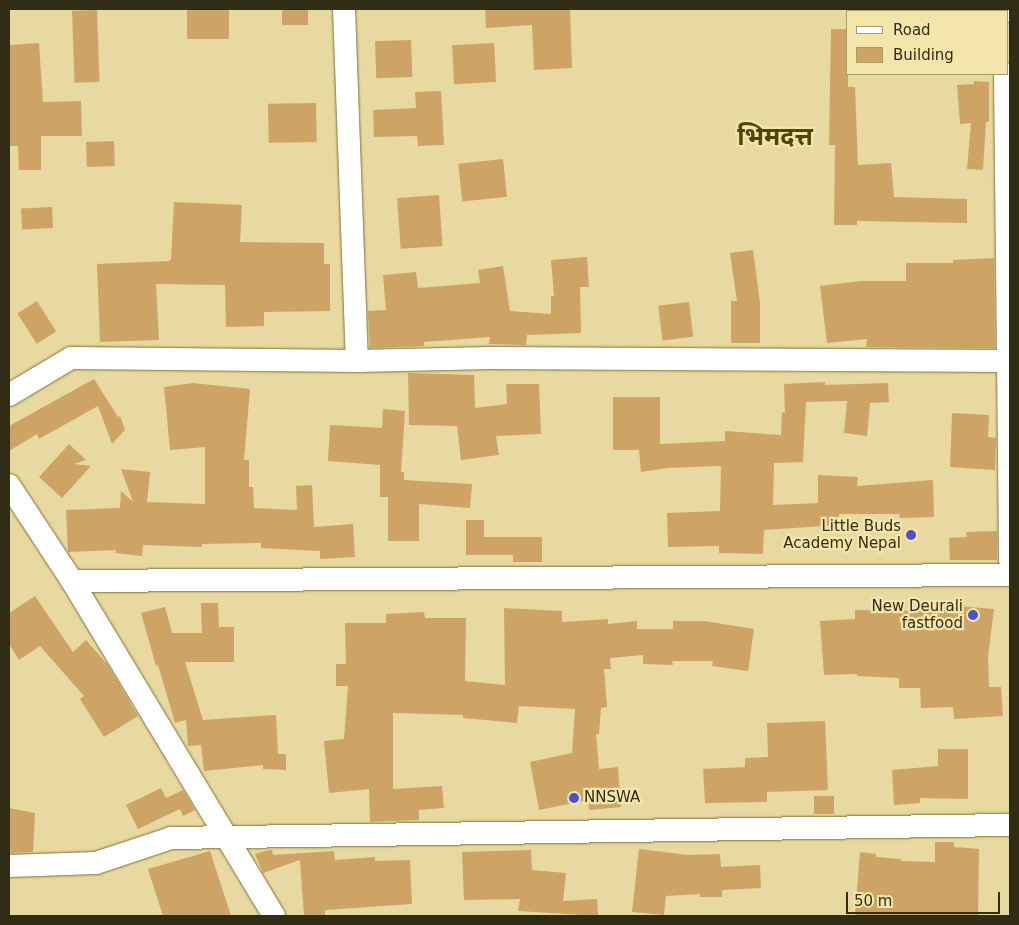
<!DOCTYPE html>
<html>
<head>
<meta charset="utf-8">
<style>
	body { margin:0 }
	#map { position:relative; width:1019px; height:925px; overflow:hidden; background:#e7d99f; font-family:"DejaVu Sans","Noto Sans Devanagari",sans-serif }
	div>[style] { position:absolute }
	.building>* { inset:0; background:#cea466; transform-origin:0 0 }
	.roads { filter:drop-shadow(0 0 1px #7f723b) drop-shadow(0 0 1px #7f723b) }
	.minor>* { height:22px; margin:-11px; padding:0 11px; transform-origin:11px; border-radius:11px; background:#fff }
	.dots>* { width:14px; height:14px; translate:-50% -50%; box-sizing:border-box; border:2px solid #f4e6ab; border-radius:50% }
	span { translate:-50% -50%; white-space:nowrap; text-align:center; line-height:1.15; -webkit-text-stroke:4.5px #f4e6ab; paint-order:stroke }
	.poi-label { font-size:15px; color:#312c14 }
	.right { translate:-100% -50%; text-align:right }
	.left { translate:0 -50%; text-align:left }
	.town-label { font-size:25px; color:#514507; font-weight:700 }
	.frame { position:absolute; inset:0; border:10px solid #312c14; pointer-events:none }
	.legend { position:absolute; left:846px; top:10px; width:162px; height:65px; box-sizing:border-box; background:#f4e6ab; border:1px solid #a69c6f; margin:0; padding:6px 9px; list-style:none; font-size:15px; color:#312c14 }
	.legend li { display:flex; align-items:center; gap:10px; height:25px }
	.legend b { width:25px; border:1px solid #a69c6f }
	.scale { position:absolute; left:846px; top:892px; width:154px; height:22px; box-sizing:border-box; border:2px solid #312c14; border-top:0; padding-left:6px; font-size:15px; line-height:18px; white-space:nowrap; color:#312c14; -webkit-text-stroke:4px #f4e6ab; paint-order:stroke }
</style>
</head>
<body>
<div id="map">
	<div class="building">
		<i style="left:187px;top:9px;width:42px;height:30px"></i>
		<i style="left:282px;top:9px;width:26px;height:16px"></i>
		<i style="clip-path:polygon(485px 9px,570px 9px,572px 68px,534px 70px,532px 25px,486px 28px)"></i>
		<i style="left:97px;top:10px;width:72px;height:25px;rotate:88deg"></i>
		<i style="clip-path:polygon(831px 29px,848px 29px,848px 87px,855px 87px,858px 165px,891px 163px,894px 197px,967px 199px,967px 223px,857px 221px,857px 225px,834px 225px,835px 145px,829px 145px)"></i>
		<i style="left:411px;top:40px;width:37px;height:36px;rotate:88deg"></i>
		<i style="clip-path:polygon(39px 43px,43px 102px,81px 101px,82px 136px,41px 136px,41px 170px,19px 170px,18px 146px,9px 146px,9px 45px)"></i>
		<i style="left:494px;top:43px;width:39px;height:42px;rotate:87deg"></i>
		<i style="clip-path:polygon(974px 81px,989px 82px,989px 122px,986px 122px,983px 170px,967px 169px,971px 123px,960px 124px,957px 85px,974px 84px)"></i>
		<i style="clip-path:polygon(441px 91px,444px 145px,418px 146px,417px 136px,374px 137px,373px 110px,416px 108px,415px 92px)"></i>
		<i style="left:316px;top:103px;width:39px;height:48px;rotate:89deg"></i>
		<i style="left:114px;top:141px;width:25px;height:28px;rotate:88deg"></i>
		<i style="left:503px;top:159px;width:38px;height:45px;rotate:84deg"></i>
		<i style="left:439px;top:195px;width:51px;height:42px;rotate:86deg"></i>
		<i style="clip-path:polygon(174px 202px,242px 205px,240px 242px,324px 243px,324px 264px,330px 264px,330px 311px,264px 312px,264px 326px,226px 327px,225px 285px,156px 284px,159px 340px,100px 342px,97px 264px,169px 261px,171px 259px)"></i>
		<i style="left:52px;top:207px;width:21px;height:31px;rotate:87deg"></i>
		<i style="clip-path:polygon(753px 250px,760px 303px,760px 343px,731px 343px,731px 301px,737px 301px,730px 253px)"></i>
		<i style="clip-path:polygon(587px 257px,589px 287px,580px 287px,581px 333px,527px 335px,526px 345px,489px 344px,490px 337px,424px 342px,424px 346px,370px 348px,368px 311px,386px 310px,383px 275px,416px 272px,418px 288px,480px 283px,478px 270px,503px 266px,510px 311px,551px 314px,551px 296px,554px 296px,551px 260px)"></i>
		<i style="clip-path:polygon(994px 258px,995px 348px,866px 347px,867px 339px,827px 343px,820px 286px,861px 281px,906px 281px,906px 263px,953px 263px,953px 260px)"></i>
		<i style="left:37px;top:301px;width:36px;height:23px;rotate:58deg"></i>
		<i style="left:689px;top:302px;width:35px;height:31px;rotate:83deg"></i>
		<i style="clip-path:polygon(408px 373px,474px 375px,475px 408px,507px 404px,506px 384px,539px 384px,541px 434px,496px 436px,499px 455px,461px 460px,457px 426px,409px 425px)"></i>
		<i style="clip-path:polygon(94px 379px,118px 417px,120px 416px,125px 430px,112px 444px,98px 406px,39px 439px,37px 434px,9px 451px,9px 426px)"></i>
		<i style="clip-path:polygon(825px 382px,825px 385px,888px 383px,889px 402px,870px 403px,867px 436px,844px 433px,847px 401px,806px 402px,803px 462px,774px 463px,773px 505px,818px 503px,818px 475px,858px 477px,857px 486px,933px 480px,934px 517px,900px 518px,899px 514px,839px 514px,839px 525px,764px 530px,763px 554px,719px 553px,719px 546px,668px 547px,667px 513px,720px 511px,721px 466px,667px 468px,641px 472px,639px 450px,613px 450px,613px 397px,660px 397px,660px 444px,725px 441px,725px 431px,781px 435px,782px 412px,785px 413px,784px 384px)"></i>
		<i style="clip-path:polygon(193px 383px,250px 389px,244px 460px,249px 460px,249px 487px,253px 487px,254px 508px,297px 510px,296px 486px,312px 485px,314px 527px,353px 524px,355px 557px,320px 559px,320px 551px,261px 548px,261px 543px,202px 544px,202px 547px,143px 545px,142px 556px,115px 553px,116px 550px,68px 552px,66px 510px,120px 508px,121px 491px,133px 502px,121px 469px,150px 472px,147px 502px,205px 504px,205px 447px,170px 450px,164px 387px)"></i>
		<i style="clip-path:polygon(383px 409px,405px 411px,401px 472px,404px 472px,404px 480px,472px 484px,470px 508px,419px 504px,419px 541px,388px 541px,388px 497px,380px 497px,380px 465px,328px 461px,330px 425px,382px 428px)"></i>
		<i style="clip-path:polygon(952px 413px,989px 415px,988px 437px,996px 438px,995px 470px,950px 467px)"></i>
		<i style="clip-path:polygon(69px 444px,86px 460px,74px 464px,91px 466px,62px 498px,39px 477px)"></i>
		<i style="clip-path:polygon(466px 520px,484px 520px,484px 537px,542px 537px,542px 562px,513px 562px,513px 555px,466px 555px)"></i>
		<i style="clip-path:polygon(997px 531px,997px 560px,950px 560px,949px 538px,967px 537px,966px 532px)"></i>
		<i style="clip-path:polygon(35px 596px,73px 652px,86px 640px,108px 665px,138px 716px,104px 737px,80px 699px,84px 696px,40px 646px,19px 660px,9px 644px,9px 613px)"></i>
		<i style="clip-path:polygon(201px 603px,218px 603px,219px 627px,234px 627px,234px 662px,185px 662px,203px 720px,276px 715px,278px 754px,286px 754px,286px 770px,263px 769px,263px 765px,204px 771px,201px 745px,188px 746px,186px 720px,175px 723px,158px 665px,156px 666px,141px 613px,165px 607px,172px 633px,202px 633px)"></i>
		<i style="clip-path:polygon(932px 604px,994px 609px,988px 656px,989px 687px,1001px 687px,1003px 716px,954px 719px,953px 707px,921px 708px,920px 688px,899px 688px,899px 678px,857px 676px,857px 674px,824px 675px,820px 621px,855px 619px,855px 610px,931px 611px)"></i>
		<i style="clip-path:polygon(504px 608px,562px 611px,562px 622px,608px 619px,608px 624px,637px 621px,637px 629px,673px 629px,673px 621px,704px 621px,754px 629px,748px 671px,712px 666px,713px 661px,672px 661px,673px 665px,643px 664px,643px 655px,610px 658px,611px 669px,604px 669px,607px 707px,601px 708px,599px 734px,596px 734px,599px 769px,618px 767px,621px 807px,589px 810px,588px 800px,539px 810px,530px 762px,572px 753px,575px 709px,519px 706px,517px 723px,463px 718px,463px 715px,393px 713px,393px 789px,442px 786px,444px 808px,419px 810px,419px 820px,370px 822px,369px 789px,329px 793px,324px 741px,344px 739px,348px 686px,336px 686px,336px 664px,346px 664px,345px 623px,386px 623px,386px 614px,424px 612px,425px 618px,466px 618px,465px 681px,505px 685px)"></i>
		<i style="clip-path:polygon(825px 721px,828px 790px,767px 792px,767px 802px,705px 803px,703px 769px,745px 767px,745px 758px,768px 757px,767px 723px)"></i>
		<i style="clip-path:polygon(938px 749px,968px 749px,968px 799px,920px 798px,920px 803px,894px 805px,892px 770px,938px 766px)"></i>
		<i style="clip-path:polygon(161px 788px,166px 798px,183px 790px,195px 810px,183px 816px,180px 809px,138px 829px,126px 805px)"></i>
		<i style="left:814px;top:796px;width:20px;height:18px"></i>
		<i style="clip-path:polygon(9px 808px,35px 813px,33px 852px,9px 853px)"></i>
		<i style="clip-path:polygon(935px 842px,954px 842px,954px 847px,979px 849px,978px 916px,855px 916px,860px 852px,876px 854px,876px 857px,901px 859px,901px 861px,935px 862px)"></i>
		<i style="clip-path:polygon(639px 849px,689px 855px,720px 854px,721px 867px,760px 865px,761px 888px,722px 890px,722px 897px,700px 897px,700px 894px,666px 896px,664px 915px,632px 912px)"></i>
		<i style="clip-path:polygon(269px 850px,272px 850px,273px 855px,334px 851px,335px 860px,375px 857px,375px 861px,410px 860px,412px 904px,325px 910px,325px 916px,304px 916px,300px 860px,263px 873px,255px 854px)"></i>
		<i style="clip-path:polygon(531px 850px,532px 870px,566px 873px,563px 901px,597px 899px,598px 916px,518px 911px,520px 899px,464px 900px,462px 852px)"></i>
		<i style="clip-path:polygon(210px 851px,231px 916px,163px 916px,148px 869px)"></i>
	</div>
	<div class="roads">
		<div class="minor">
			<i style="left:344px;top:9px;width:352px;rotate:87.9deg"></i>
			<i style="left:1005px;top:9px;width:2px;rotate:90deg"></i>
			<i style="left:1005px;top:74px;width:487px;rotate:89.4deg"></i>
			<i style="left:9px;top:395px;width:72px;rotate:-30.8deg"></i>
			<i style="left:71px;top:358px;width:286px;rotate:0.6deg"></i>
			<i style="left:357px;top:361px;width:134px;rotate:-1.3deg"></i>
			<i style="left:491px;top:358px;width:519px;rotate:0.33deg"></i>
			<i style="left:9px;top:485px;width:115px;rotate:56.7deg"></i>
			<i style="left:72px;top:581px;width:391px;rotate:58.9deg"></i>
			<i style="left:72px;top:581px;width:938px;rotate:-0.37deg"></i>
			<i style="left:9px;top:866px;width:87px;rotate:-2deg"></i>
			<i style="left:96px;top:863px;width:79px;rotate:-18.4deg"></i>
			<i style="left:171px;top:838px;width:839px;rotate:-0.89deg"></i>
		</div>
	</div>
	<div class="dots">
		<i style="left:911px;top:535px;background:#4e52c9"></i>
		<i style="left:973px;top:615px;background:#4e52c9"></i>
		<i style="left:574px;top:798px;background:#4e52c9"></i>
	</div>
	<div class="poi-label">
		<span class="right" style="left:901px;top:535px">Little Buds<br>Academy Nepal</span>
		<span class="right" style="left:963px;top:615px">New Deurali<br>fastfood</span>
		<span class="left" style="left:584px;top:798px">NNSWA</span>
	</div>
	<div class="town-label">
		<span style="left:775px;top:137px">भिमदत्त</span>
	</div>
	<div class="frame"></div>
	<ul class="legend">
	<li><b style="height:6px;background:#fff"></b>Road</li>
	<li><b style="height:14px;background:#cea466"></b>Building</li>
	</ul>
	<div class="scale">50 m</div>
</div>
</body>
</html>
